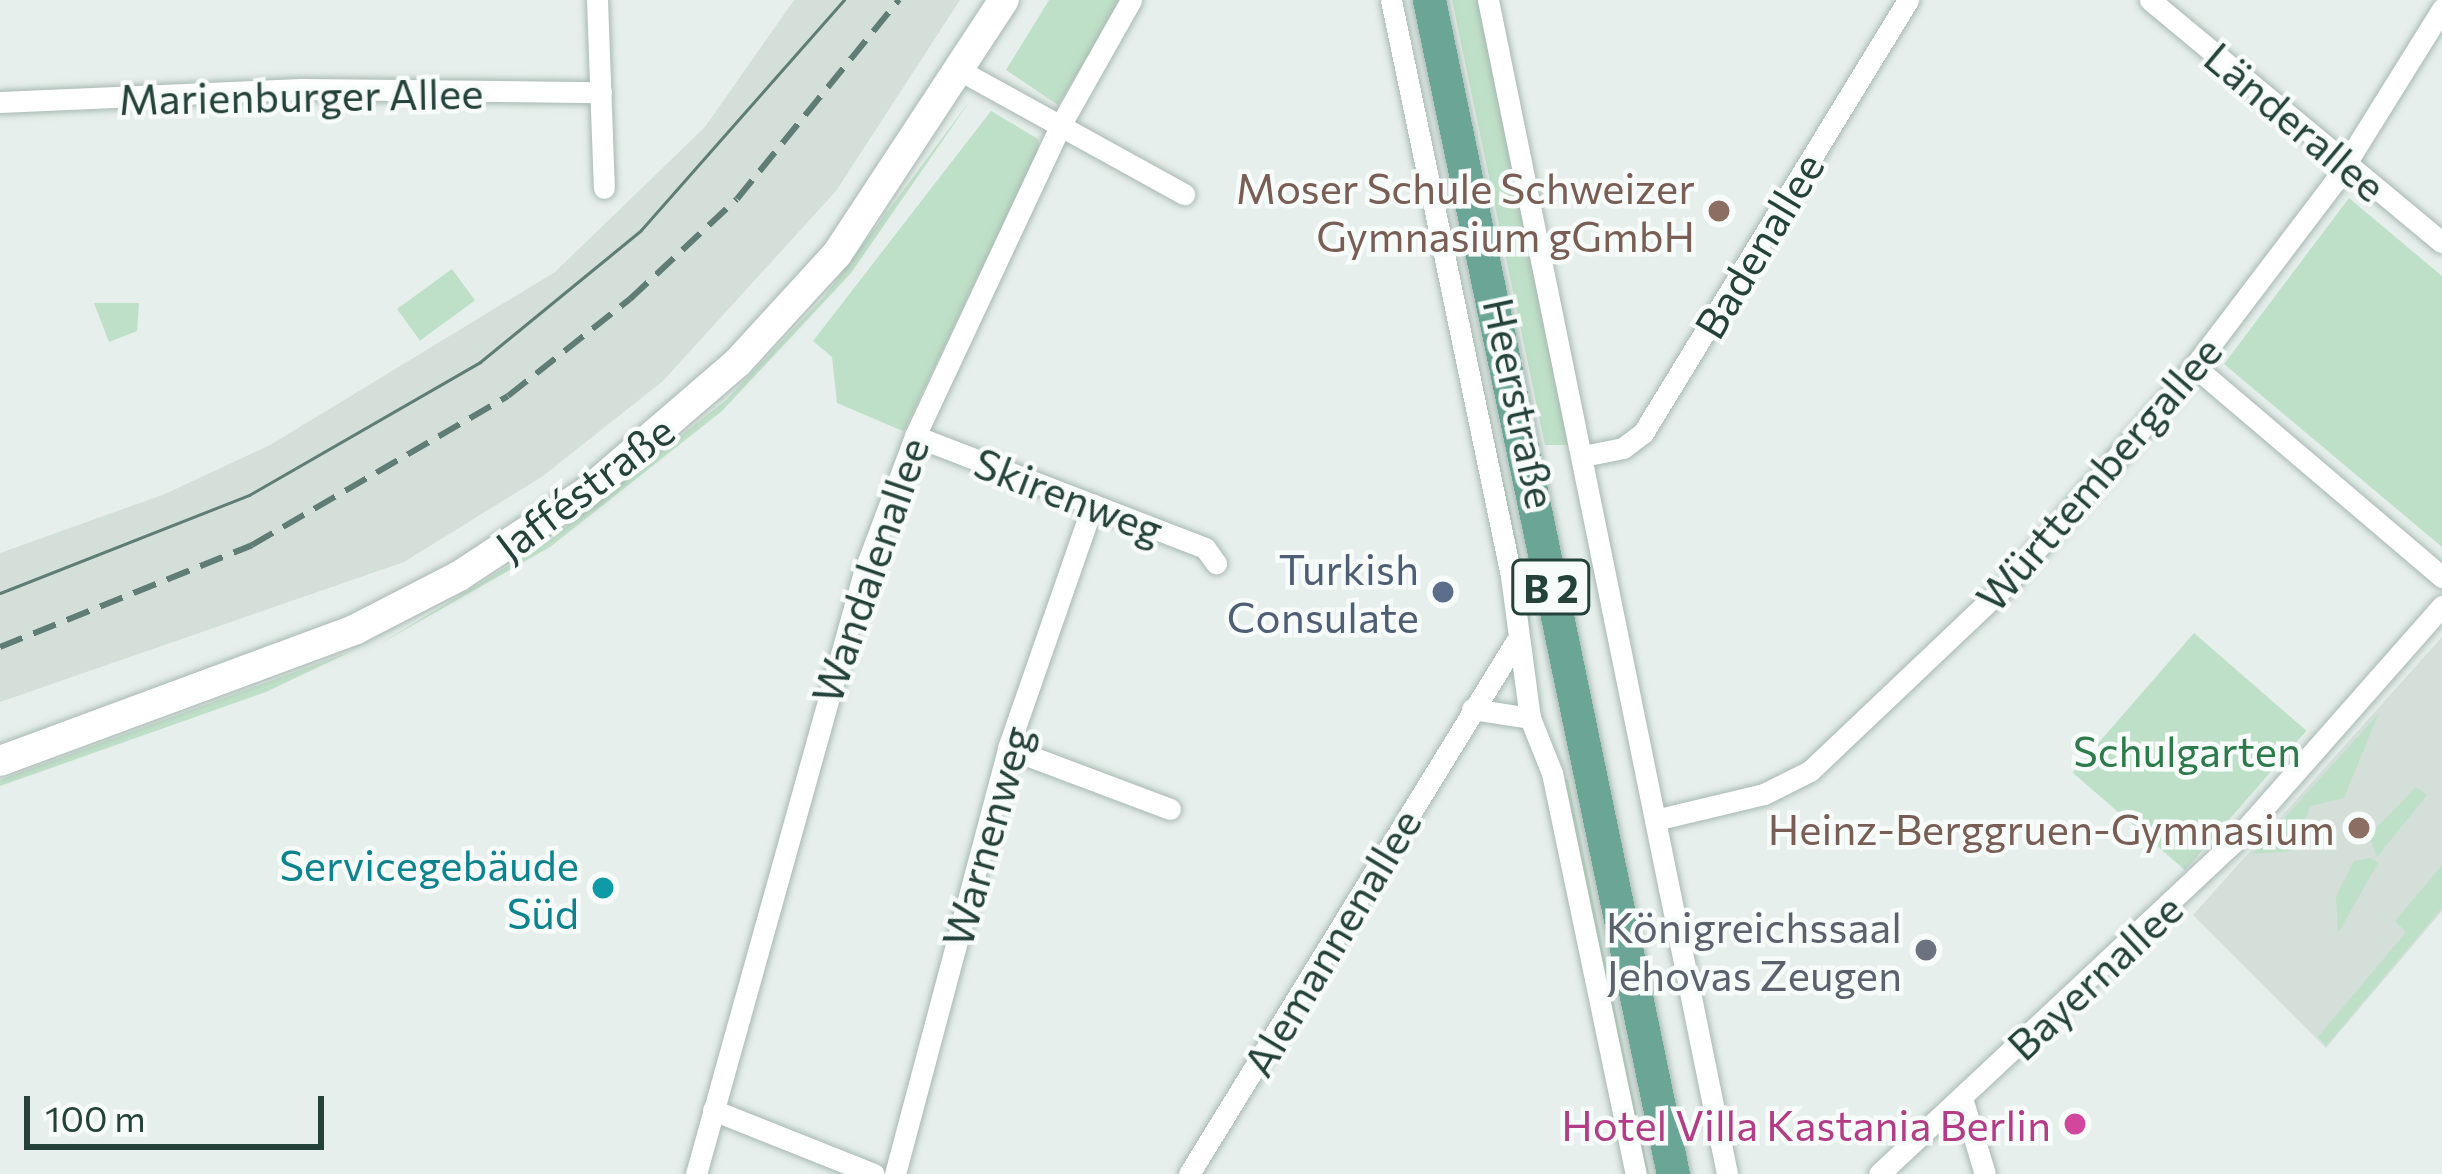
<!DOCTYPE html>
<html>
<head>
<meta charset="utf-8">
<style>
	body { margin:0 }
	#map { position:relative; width:2442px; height:1174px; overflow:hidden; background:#e6efeb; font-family:Commissioner,sans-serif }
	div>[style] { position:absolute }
	.built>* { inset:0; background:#d4dfda }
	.green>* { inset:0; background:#bfe0c8; transform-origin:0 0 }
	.roads { filter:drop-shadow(0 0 3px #a8b8b2) drop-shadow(0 0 3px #a8b8b2) }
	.minor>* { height:21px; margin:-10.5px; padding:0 10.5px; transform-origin:10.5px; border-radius:10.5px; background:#fff }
	.secondary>* { height:30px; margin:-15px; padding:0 15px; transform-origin:15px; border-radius:15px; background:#fff }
	.primary>* { height:33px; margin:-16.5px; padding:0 16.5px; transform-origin:16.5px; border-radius:16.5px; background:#6aa596 }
	.tram>* { height:3px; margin:-1.5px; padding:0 1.5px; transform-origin:1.5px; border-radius:1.5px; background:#5f7d75 }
	.rail>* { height:6px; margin-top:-3px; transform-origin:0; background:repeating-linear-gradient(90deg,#5f7d75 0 24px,transparent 0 36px) }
	.dots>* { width:33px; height:33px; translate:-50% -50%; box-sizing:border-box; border:6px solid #f7fbf9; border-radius:50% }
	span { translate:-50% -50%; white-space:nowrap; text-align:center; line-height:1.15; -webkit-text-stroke:9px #f7fbf9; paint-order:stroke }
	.shield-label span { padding:3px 9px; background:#f7fbf9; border:3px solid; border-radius:9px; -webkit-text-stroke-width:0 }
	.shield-label { font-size:39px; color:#24423a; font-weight:700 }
	.street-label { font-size:42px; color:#24423a }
	.education-label { font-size:42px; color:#785e54 }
	.right { translate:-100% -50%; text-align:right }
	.service-label { font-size:42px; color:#4e5e75 }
	.park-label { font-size:42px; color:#2d7a4b }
	.culture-label { font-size:42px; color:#0d838f }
	.worship-label { font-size:42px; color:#5b616d }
	.hotel-label { font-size:42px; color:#b23c85 }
	.scale { position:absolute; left:24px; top:1096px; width:300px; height:54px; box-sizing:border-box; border:6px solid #24423a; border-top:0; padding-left:15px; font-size:36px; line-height:42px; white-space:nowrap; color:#24423a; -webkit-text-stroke:9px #f7fbf9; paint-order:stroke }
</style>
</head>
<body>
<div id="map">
	<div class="built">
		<i style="clip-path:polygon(794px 0,960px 0,836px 191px,663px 381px,543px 476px,404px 562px,0 702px,0 553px,165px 494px,270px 445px,555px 272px,705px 127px)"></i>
		<i style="clip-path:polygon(2442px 637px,2442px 911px,2326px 1048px,2193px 915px)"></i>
	</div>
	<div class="green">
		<i style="clip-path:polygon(1049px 0,1122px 0,1058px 105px,1006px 70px)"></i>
		<i style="clip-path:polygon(1399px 0,1529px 597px,1531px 646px)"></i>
		<i style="clip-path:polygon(1452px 0,1479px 0,1568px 445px,1545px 445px)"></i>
		<i style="clip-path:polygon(972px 98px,851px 273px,722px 411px,550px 547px,378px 645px,543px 545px,726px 400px,824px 297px)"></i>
		<i style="clip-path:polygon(991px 111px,1038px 139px,1039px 149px,904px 431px,898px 429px,837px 403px,832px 357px,813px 341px)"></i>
		<i style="clip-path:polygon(2349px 198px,2442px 276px,2442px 547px,2224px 364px)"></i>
		<i style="left:452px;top:269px;width:39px;height:68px;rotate:54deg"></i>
		<i style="clip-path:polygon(94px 303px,139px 303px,137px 331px,109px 342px)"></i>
		<i style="left:2194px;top:633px;width:149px;height:185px;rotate:41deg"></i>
		<i style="clip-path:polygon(352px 651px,266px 692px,0 786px,0 780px)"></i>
		<i style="clip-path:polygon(2379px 713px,2344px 798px,2311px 806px,2291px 851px,2252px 854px)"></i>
		<i style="clip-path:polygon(1568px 779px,1649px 1174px,1643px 1174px,1561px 780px)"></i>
		<i style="clip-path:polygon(2416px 787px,2427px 795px,2377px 857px,2369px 835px)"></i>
		<i style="clip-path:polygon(2370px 858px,2378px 863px,2338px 933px,2336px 896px,2354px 861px)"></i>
		<i style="clip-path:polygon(2442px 865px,2442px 908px,2326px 1046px,2318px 1037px,2406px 932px,2395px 921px)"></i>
	</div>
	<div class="roads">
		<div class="minor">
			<i style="left:597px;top:0;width:188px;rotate:87.9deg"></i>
			<i style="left:1391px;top:0;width:588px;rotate:78.23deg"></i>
			<i style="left:1511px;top:576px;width:143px;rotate:82.4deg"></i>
			<i style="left:1530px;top:718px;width:59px;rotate:68.2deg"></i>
			<i style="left:1552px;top:773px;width:410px;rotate:78.2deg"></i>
			<i style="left:1488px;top:0;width:1198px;rotate:78.49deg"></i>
			<i style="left:2150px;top:0;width:379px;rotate:39.7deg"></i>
			<i style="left:961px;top:71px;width:255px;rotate:28.9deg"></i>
			<i style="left:0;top:102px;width:301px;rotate:-2.5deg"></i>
			<i style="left:301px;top:89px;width:300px;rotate:0.6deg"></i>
			<i style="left:2194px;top:366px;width:326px;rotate:40.4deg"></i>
			<i style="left:915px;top:436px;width:311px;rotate:21.1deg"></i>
			<i style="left:1205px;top:548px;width:19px;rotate:54deg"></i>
			<i style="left:1583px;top:456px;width:41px;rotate:-11.3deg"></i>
			<i style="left:1623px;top:448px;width:25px;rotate:-37deg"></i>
			<i style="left:1643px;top:433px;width:508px;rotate:-58.53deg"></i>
			<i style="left:1472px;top:709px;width:59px;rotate:8.8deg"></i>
			<i style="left:1008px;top:748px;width:173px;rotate:20.6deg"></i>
			<i style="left:1655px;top:820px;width:112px;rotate:-13.4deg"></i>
			<i style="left:1764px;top:794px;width:51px;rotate:-26.6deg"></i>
			<i style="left:1810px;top:771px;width:266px;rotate:-43.5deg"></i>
			<i style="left:2003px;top:588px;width:276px;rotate:-49deg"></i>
			<i style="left:2184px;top:380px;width:250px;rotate:-52.8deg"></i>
			<i style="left:2335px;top:181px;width:203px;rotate:-58.1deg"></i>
			<i style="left:1962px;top:1098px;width:79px;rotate:73.2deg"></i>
			<i style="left:713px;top:1110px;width:173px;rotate:21.7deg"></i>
			<i style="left:696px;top:1174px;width:625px;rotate:-74.41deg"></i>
			<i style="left:864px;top:572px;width:145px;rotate:-69.4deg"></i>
			<i style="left:915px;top:436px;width:342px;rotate:-64.9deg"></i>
			<i style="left:1060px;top:126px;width:145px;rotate:-60.6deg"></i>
			<i style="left:895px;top:1174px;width:441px;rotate:-75.1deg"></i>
			<i style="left:1008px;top:748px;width:258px;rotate:-70.8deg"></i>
			<i style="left:1189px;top:1174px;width:623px;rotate:-58.45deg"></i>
			<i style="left:1879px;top:1174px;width:485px;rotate:-43.1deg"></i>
			<i style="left:2233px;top:843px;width:316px;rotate:-48.6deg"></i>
		</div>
		<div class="secondary">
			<i style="left:0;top:761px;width:380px;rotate:-20.3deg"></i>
			<i style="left:356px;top:629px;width:116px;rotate:-27.2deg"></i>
			<i style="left:459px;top:576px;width:153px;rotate:-33.3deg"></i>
			<i style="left:587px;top:492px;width:198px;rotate:-40.7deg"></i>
			<i style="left:737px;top:363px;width:148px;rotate:-47.5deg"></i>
			<i style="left:837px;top:254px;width:304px;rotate:-56.7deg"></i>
		</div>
		<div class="primary">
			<i style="left:1429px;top:0;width:1199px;rotate:78.26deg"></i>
		</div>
	</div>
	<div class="tram">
		<i style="left:0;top:593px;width:268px;rotate:-21.5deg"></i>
		<i style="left:249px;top:495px;width:267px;rotate:-29.9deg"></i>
		<i style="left:480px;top:362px;width:208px;rotate:-39.3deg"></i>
		<i style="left:641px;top:230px;width:307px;rotate:-48.6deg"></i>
	</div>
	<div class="rail">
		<i style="left:0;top:647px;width:272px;rotate:-22deg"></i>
		<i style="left:252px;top:545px;width:296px;rotate:-30.2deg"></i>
		<i style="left:508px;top:396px;width:156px;rotate:-38.5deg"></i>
		<i style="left:630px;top:299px;width:146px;rotate:-43.1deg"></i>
		<i style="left:737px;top:199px;width:257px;rotate:-50.9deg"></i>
	</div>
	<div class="dots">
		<i style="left:1719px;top:211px;background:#8d6e63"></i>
		<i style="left:1443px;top:592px;background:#5c6f8a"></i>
		<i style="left:2359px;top:828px;background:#8d6e63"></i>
		<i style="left:603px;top:888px;background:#0f9aa8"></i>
		<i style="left:1926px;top:950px;background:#6b7280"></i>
		<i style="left:2075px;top:1124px;background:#d1479c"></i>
	</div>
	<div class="shield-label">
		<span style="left:1551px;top:587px">B 2</span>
	</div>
	<div class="street-label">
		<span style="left:301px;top:95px;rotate:-1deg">Marienburger Allee</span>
		<span style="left:2296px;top:121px;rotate:40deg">Länderallee</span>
		<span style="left:1758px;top:245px;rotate:-59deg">Badenallee</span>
		<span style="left:1521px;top:403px;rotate:78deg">Heerstraße</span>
		<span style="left:2098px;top:473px;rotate:-49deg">Württembergallee</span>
		<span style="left:584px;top:487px;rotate:-37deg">Jafféstraße</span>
		<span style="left:1069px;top:495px;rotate:21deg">Skirenweg</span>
		<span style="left:869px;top:570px;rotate:-71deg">Wandalenallee</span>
		<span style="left:986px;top:836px;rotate:-74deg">Warnenweg</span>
		<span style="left:1331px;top:942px;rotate:-59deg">Alemannenallee</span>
		<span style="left:2094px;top:976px;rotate:-43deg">Bayernallee</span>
	</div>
	<div class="education-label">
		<span class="right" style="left:1695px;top:211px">Moser Schule Schweizer<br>Gymnasium gGmbH</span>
		<span class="right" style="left:2335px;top:828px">Heinz-Berggruen-Gymnasium</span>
	</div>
	<div class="service-label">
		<span class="right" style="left:1419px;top:592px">Turkish<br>Consulate</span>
	</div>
	<div class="park-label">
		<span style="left:2187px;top:750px">Schulgarten</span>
	</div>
	<div class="culture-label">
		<span class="right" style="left:579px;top:888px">Servicegebäude<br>Süd</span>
	</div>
	<div class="worship-label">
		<span class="right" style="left:1902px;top:950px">Königreichssaal<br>Jehovas Zeugen</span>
	</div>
	<div class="hotel-label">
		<span class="right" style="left:2051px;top:1124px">Hotel Villa Kastania Berlin</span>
	</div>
	<div class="scale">100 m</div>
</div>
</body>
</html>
